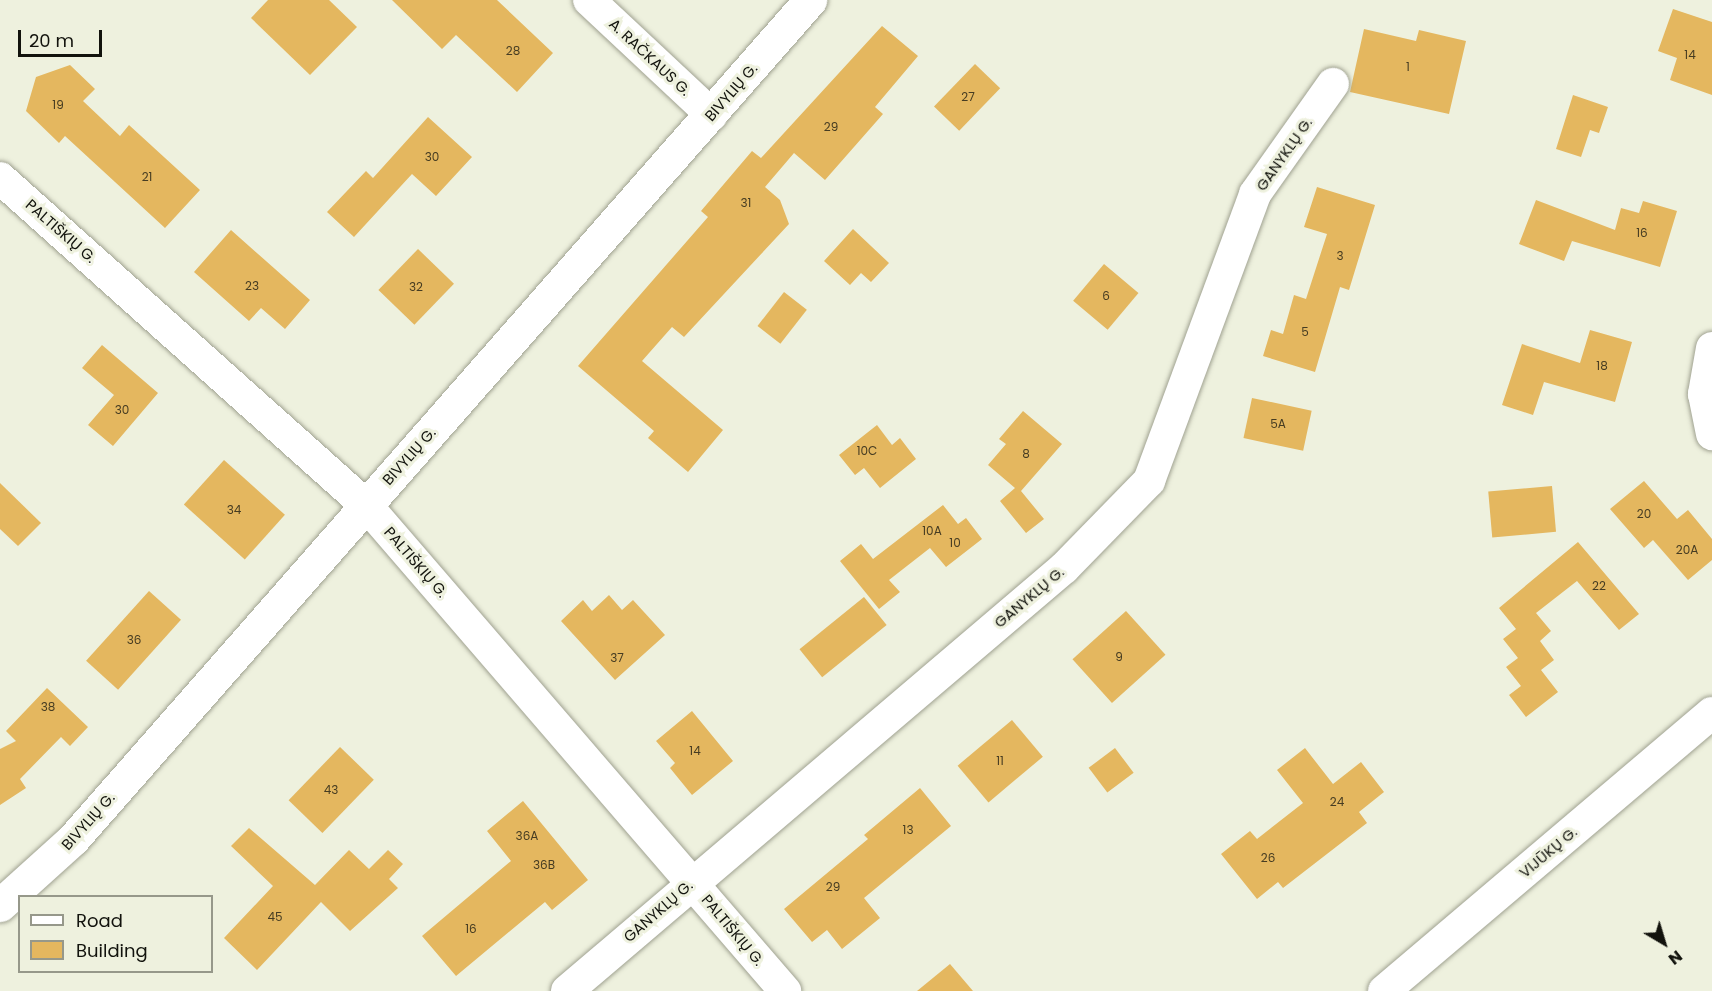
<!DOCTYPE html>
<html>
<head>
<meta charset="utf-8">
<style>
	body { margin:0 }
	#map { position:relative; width:1712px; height:991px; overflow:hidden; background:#eef1de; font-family:Poppins,sans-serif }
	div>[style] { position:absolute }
	.building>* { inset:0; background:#e4b75f; transform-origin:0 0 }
	.roads { filter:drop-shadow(0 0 2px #a0a291) drop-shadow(0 0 2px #a0a291) }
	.street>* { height:32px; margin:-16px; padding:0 16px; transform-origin:16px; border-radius:16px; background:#fff }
	.secondary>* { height:33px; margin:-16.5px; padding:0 16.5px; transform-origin:16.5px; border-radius:16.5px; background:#fff }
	span { translate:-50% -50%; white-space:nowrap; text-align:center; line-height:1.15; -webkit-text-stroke:6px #eef1de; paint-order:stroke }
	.number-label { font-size:12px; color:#463c22 }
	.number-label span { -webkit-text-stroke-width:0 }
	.street-label { font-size:15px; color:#12130d }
	.legend { position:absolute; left:18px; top:895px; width:195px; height:78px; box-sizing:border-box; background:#eef1de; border:2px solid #96988a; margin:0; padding:8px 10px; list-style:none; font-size:18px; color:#12130d }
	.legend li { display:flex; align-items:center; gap:12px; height:30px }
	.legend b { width:30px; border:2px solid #96988a }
	.north { position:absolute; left:1634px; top:913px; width:60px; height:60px; -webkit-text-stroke:4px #eef1de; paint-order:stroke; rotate:142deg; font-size:16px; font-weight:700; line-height:24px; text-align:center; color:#12130d }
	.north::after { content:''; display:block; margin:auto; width:21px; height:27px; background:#12130d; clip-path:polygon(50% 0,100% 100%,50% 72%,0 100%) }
	.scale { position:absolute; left:18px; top:30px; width:84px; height:27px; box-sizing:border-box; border:3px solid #12130d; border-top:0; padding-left:8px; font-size:18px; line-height:21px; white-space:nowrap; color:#12130d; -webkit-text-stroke:4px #eef1de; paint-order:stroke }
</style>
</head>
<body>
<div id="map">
	<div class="building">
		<i style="clip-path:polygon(268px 0,329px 0,357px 27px,310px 75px,251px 18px)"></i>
		<i style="clip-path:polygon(392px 0,497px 0,553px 53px,517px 92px,456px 35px,442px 49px)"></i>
		<i style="clip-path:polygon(1673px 9px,1712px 22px,1712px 95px,1670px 80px,1677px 58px,1658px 51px)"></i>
		<i style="clip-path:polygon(882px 26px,918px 56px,875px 107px,883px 114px,825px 180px,794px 153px,765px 187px,780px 200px,789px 224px,684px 337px,672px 327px,642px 361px,723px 430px,688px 472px,648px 438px,654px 431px,578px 366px,708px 217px,701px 211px,752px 151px,761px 158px)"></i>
		<i style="clip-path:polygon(1364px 29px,1416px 41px,1419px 30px,1466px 41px,1449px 114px,1350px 92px)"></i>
		<i style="left:975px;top:64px;width:35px;height:59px;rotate:44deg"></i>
		<i style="clip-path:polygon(70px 65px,95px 89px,83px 101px,120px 136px,129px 125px,200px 190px,165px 228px,65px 136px,59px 143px,26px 111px,36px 77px)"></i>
		<i style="clip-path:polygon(1573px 95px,1608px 107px,1599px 133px,1590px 130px,1581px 157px,1556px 149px)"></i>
		<i style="clip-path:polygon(428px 117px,472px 157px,436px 196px,412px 174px,354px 237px,327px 212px,366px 171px,373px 178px)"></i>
		<i style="clip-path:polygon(1317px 187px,1375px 205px,1349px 290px,1340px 287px,1315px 372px,1263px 356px,1271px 330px,1283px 334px,1294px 295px,1306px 299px,1327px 234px,1304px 227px)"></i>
		<i style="clip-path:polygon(1536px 200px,1615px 230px,1621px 208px,1639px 213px,1643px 201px,1677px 211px,1660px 267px,1572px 241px,1564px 261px,1519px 244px)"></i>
		<i style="clip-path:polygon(853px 229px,889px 263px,871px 282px,861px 273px,850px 285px,824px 261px)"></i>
		<i style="clip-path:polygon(231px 230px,310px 300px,285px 329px,261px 308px,249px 321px,194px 272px)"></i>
		<i style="left:418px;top:249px;width:50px;height:57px;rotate:44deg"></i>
		<i style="left:1104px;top:264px;width:45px;height:48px;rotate:40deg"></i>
		<i style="left:784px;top:292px;width:29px;height:43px;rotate:38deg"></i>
		<i style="clip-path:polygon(1590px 330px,1632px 342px,1615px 402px,1544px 382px,1533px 415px,1502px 405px,1522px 344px,1580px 363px)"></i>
		<i style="clip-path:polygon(102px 345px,158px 393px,113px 446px,88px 425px,114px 395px,82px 368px)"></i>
		<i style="left:1252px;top:398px;width:61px;height:41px;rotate:12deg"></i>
		<i style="clip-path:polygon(1023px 411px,1062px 444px,1021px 491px,1044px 519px,1026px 533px,1000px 501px,1015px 488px,988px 465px,1006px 444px,999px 439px)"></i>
		<i style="clip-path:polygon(877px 425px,892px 445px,900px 438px,916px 459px,880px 488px,864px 468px,855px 475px,839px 455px)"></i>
		<i style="left:224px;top:460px;width:82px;height:60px;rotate:42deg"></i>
		<i style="clip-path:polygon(1644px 481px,1677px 519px,1688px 510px,1712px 539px,1712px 560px,1688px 580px,1653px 540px,1644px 548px,1610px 509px)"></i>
		<i style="clip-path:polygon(0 483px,41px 523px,18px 546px,0 529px)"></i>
		<i style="left:1552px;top:486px;width:46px;height:64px;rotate:85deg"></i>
		<i style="clip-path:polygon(943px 505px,958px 524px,966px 518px,982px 539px,946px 567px,930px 548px,889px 580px,900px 592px,879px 609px,840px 561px,861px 544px,873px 559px)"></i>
		<i style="clip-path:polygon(1578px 542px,1639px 614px,1619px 630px,1577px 581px,1536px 613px,1551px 631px,1540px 641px,1554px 660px,1541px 670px,1558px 692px,1526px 717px,1509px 695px,1521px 686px,1506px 667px,1518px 658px,1503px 639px,1516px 629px,1499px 608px)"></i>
		<i style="left:149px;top:591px;width:43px;height:94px;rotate:42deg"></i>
		<i style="clip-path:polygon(609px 595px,622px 610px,633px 600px,665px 635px,615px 680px,561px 621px,583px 600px,592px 611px)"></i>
		<i style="left:864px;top:597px;width:36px;height:83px;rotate:51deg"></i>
		<i style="left:1126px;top:611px;width:59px;height:72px;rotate:48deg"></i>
		<i style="clip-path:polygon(47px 688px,88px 727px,70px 746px,61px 737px,20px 779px,26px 788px,0 805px,0 749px,16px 741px,6px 731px)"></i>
		<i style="clip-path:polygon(692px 711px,733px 761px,692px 795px,670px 768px,675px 763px,656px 741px)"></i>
		<i style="left:1012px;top:720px;width:48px;height:71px;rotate:50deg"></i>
		<i style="left:340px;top:747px;width:47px;height:74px;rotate:44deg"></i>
		<i style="left:1115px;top:748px;width:31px;height:33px;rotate:53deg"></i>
		<i style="clip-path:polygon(1305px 748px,1333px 784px,1361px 762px,1384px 792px,1359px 812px,1367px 823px,1283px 888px,1278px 882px,1257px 899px,1221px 854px,1250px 831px,1257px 839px,1303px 803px,1277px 770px)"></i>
		<i style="clip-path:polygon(920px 788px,951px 826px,864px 898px,880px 918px,842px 949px,827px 930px,812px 942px,784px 909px,868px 839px,864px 835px)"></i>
		<i style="clip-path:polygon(523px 801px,588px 880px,552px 910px,545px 902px,456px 976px,422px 936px,511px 861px,487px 831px)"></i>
		<i style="clip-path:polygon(249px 828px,315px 885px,349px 850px,369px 869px,388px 850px,403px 864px,389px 879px,398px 888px,350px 931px,321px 902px,257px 970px,224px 938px,273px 886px,231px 846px)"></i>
		<i style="clip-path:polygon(950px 964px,973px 991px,917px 991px)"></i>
	</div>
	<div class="roads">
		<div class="street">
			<i style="left:589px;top:0;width:168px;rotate:43.1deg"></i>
			<i style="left:0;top:178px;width:491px;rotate:41.8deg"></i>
			<i style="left:366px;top:505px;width:642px;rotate:49.23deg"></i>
			<i style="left:1712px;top:348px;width:47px;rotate:99.9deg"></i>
			<i style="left:1704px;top:394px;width:41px;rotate:78.7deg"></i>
			<i style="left:567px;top:991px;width:653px;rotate:-40.4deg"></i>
			<i style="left:1064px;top:568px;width:122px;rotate:-45.7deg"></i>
			<i style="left:1149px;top:481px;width:306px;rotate:-69.7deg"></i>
			<i style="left:1255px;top:194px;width:135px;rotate:-54.7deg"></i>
			<i style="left:1384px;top:991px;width:430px;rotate:-40.3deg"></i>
		</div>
		<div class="secondary">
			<i style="left:0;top:905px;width:98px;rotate:-42.1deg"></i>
			<i style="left:73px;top:839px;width:1117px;rotate:-48.7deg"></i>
		</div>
	</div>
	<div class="number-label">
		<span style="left:513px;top:51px">28</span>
		<span style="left:1690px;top:55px">14</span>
		<span style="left:1408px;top:67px">1</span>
		<span style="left:968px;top:97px">27</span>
		<span style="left:58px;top:105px">19</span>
		<span style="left:831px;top:127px">29</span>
		<span style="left:432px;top:157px">30</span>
		<span style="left:147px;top:177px">21</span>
		<span style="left:746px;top:203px">31</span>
		<span style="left:1642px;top:233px">16</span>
		<span style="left:1340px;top:256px">3</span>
		<span style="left:252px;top:286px">23</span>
		<span style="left:416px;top:287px">32</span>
		<span style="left:1106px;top:296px">6</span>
		<span style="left:1305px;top:332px">5</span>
		<span style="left:1602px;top:366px">18</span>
		<span style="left:122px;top:410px">30</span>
		<span style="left:1278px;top:424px">5A</span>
		<span style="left:867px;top:451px">10C</span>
		<span style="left:1026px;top:454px">8</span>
		<span style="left:234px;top:510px">34</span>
		<span style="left:1644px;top:514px">20</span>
		<span style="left:932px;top:531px">10A</span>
		<span style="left:955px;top:543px">10</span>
		<span style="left:1687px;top:550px">20A</span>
		<span style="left:1599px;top:586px">22</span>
		<span style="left:134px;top:640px">36</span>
		<span style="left:1119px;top:657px">9</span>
		<span style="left:617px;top:658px">37</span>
		<span style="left:48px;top:707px">38</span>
		<span style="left:695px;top:751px">14</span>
		<span style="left:1000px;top:761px">11</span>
		<span style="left:331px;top:790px">43</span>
		<span style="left:1337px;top:802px">24</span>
		<span style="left:908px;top:830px">13</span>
		<span style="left:527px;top:836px">36A</span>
		<span style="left:1268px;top:858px">26</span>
		<span style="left:544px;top:865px">36B</span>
		<span style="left:833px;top:887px">29</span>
		<span style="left:275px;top:917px">45</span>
		<span style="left:471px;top:929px">16</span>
	</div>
	<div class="street-label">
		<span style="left:650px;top:57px;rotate:43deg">A. RAČKAUS G.</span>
		<span style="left:731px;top:92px;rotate:-49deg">BIVYLIŲ G.</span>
		<span style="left:1284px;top:154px;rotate:-55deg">GANYKLŲ G.</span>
		<span style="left:61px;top:231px;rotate:41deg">PALTIŠKIŲ G.</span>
		<span style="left:409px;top:456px;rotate:-48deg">BIVYLIŲ G.</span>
		<span style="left:416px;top:562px;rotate:49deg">PALTIŠKIŲ G.</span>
		<span style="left:1029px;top:597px;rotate:-40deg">GANYKLŲ G.</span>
		<span style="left:88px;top:821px;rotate:-48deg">BIVYLIŲ G.</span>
		<span style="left:1548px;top:852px;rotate:-40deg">VIJŪKŲ G.</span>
		<span style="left:658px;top:911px;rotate:-41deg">GANYKLŲ G.</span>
		<span style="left:733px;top:930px;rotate:50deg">PALTIŠKIŲ G.</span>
	</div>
	<ul class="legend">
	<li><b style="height:8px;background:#fff"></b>Road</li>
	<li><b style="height:16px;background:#e4b75f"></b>Building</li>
	</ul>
	<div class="north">N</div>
	<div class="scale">20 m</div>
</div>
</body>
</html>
